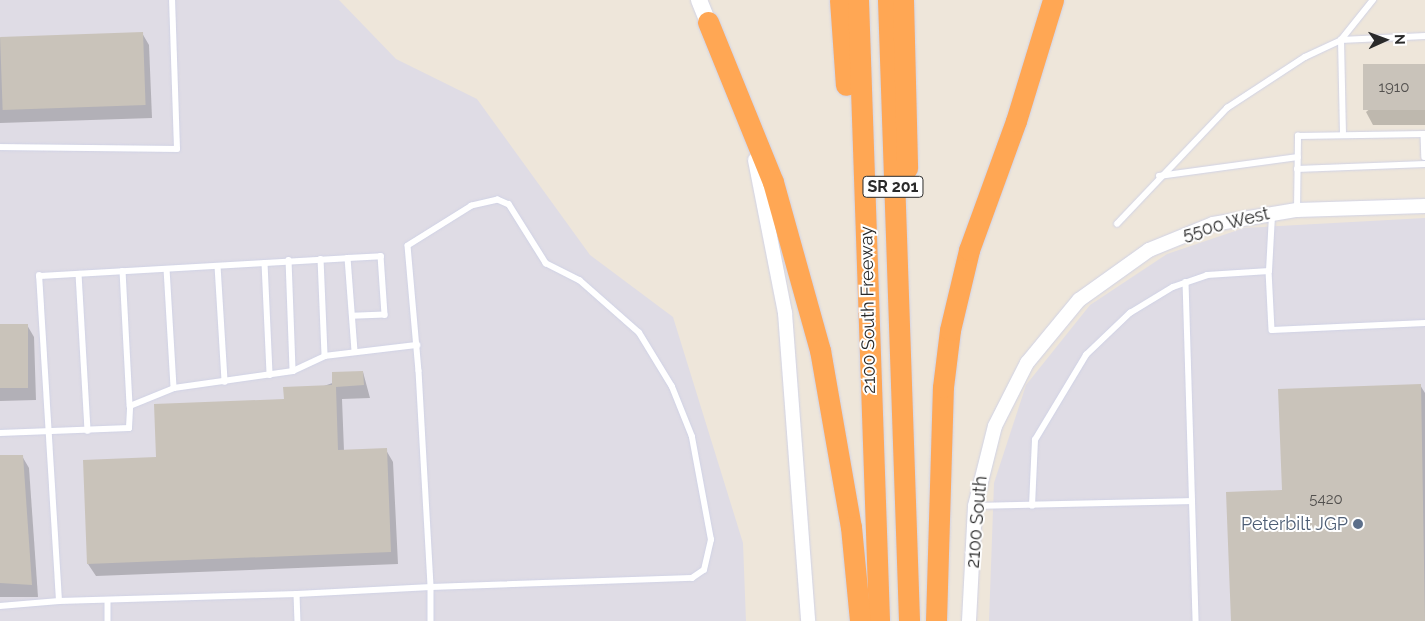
<!DOCTYPE html>
<html>
<head>
<meta charset="utf-8">
<style>
	body { margin:0 }
	#map { position:relative; width:1425px; height:621px; overflow:hidden; background:#eee6da; font-family:Raleway,sans-serif }
	div>[style] { position:absolute }
	.industrial>* { inset:0; background:#dfdce5 }
	.shadow>* { inset:0; background:#0003 }
	.building>* { inset:0; background:#c9c3ba; transform-origin:0 0 }
	.roads { filter:drop-shadow(0 0 1px #d0d2e5) drop-shadow(0 0 1px #d0d2e5) }
	.service>* { height:5.5px; margin:-2.75px; padding:0 2.75px; transform-origin:2.75px; border-radius:2.75px; background:#fff }
	.tertiary>* { height:14px; margin:-7px; padding:0 7px; transform-origin:7px; border-radius:7px; background:#fff }
	.secondary>* { height:16px; margin:-8px; padding:0 8px; transform-origin:8px; border-radius:8px; background:#fff }
	.motorway>* { height:21px; margin:-10.5px; padding:0 10.5px; transform-origin:10.5px; border-radius:10.5px; background:#ffa754 }
	.dots>* { width:14px; height:14px; translate:-50% -50%; box-sizing:border-box; border:2px solid #fff; border-radius:50% }
	span { translate:-50% -50%; white-space:nowrap; text-align:center; line-height:1.15; -webkit-text-stroke:4px #fff; paint-order:stroke }
	.number-label { font-size:15px; color:#52504e }
	.number-label span { -webkit-text-stroke-width:0 }
	.shield-label span { padding:1px 4px; background:#fff; border:1px solid; border-radius:4px; -webkit-text-stroke-width:0 }
	.shield-label { font-size:16px; color:#2a2a2a; font-weight:700 }
	.street-label { font-size:18px; color:#2a2a2a }
	.service-label { font-size:18px; color:#4e5e75 }
	.right { translate:-100% -50%; text-align:right }
	.north { position:absolute; left:1360px; top:15px; width:50px; height:50px; -webkit-text-stroke:4px #fff; paint-order:stroke; rotate:88deg; font-size:14px; font-weight:700; line-height:20px; text-align:center; color:#2a2a2a }
	.north::after { content:''; display:block; margin:auto; width:18px; height:22px; background:#2a2a2a; clip-path:polygon(50% 0,100% 100%,50% 72%,0 100%) }
</style>
</head>
<body>
<div id="map">
	<div class="industrial">
		<i style="clip-path:polygon(0 0,339px 0,396px 59px,477px 99px,590px 255px,673px 317px,743px 543px,746px 621px,0 621px)"></i>
		<i style="clip-path:polygon(1425px 218px,1425px 621px,989px 621px,994px 483px,1026px 385px,1090px 305px,1167px 254px,1244px 228px)"></i>
	</div>
	<div class="shadow">
		<i style="clip-path:polygon(142px 33px,149px 45px,152px 118px,0 123px,0 38px)"></i>
		<i style="clip-path:polygon(1425px 65px,1425px 125px,1373px 125px,1366px 112px)"></i>
		<i style="clip-path:polygon(27px 325px,34px 337px,36px 400px,0 401px,0 326px)"></i>
		<i style="clip-path:polygon(363px 372px,370px 398px,342px 399px,344px 451px,386px 450px,393px 462px,398px 564px,96px 576px,88px 564px,285px 400px)"></i>
		<i style="clip-path:polygon(1420px 385px,1425px 393px,1425px 621px,1232px 621px,1283px 492px)"></i>
		<i style="clip-path:polygon(22px 456px,29px 468px,38px 597px,0 597px,0 457px)"></i>
	</div>
	<div class="building">
		<i style="left:143px;top:32px;width:73px;height:143px;rotate:88deg"></i>
		<i style="left:1425px;top:64px;width:46px;height:62px;rotate:90deg"></i>
		<i style="left:0;top:324px;width:28px;height:64px"></i>
		<i style="clip-path:polygon(363px 371px,364px 385px,336px 387px,338px 450px,387px 448px,391px 552px,87px 564px,83px 460px,156px 457px,154px 404px,284px 399px,283px 387px,332px 385px,332px 372px)"></i>
		<i style="clip-path:polygon(1421px 384px,1425px 621px,1231px 621px,1226px 492px,1282px 490px,1278px 389px)"></i>
		<i style="clip-path:polygon(0 455px,23px 455px,32px 585px,0 583px)"></i>
	</div>
	<div class="roads">
		<div class="service">
			<i style="left:1343px;top:135px;width:95px;rotate:-91.2deg"></i>
			<i style="left:1341px;top:40px;width:51px;rotate:-51.3deg"></i>
			<i style="left:0;top:147px;width:177px;rotate:0.6deg"></i>
			<i style="left:177px;top:149px;width:149px;rotate:-91.9deg"></i>
			<i style="left:1297px;top:169px;width:128px;rotate:-2.2deg"></i>
			<i style="left:1159px;top:176px;width:140px;rotate:-7.8deg"></i>
			<i style="left:1297px;top:210px;width:74px;rotate:-89.2deg"></i>
			<i style="left:1298px;top:136px;width:126px;rotate:-0.9deg"></i>
			<i style="left:1424px;top:134px;width:23px;rotate:88deg"></i>
			<i style="left:1117px;top:224px;width:160px;rotate:-46.5deg"></i>
			<i style="left:1227px;top:108px;width:93px;rotate:-33.2deg"></i>
			<i style="left:1305px;top:57px;width:40px;rotate:-25deg"></i>
			<i style="left:1341px;top:40px;width:84px;rotate:-2.7deg"></i>
			<i style="left:348px;top:258px;width:33px;rotate:-3deg"></i>
			<i style="left:381px;top:256px;width:59px;rotate:86.1deg"></i>
			<i style="left:385px;top:315px;width:32px;rotate:178deg"></i>
			<i style="left:321px;top:259px;width:97px;rotate:87.6deg"></i>
			<i style="left:289px;top:260px;width:111px;rotate:87.9deg"></i>
			<i style="left:265px;top:263px;width:112px;rotate:87.4deg"></i>
			<i style="left:218px;top:266px;width:116px;rotate:86.5deg"></i>
			<i style="left:167px;top:269px;width:119px;rotate:86.6deg"></i>
			<i style="left:123px;top:271px;width:135px;rotate:87deg"></i>
			<i style="left:1269px;top:271px;width:59px;rotate:87.1deg"></i>
			<i style="left:1272px;top:330px;width:153px;rotate:-2.6deg"></i>
			<i style="left:79px;top:274px;width:157px;rotate:86.7deg"></i>
			<i style="left:1186px;top:282px;width:339px;rotate:88.3deg"></i>
			<i style="left:0;top:433px;width:129px;rotate:-2.2deg"></i>
			<i style="left:129px;top:428px;width:22px;rotate:-87deg"></i>
			<i style="left:130px;top:406px;width:48px;rotate:-22.2deg"></i>
			<i style="left:174px;top:388px;width:120px;rotate:-8.1deg"></i>
			<i style="left:293px;top:371px;width:35px;rotate:-25deg"></i>
			<i style="left:325px;top:356px;width:93px;rotate:-6.8deg"></i>
			<i style="left:976px;top:506px;width:216px;rotate:-1.3deg"></i>
			<i style="left:1032px;top:506px;width:66px;rotate:-87.4deg"></i>
			<i style="left:1035px;top:440px;width:99px;rotate:-59deg"></i>
			<i style="left:1086px;top:355px;width:61px;rotate:-43.7deg"></i>
			<i style="left:1130px;top:313px;width:50px;rotate:-31.2deg"></i>
			<i style="left:1173px;top:287px;width:36px;rotate:-19deg"></i>
			<i style="left:1207px;top:275px;width:62px;rotate:-3.7deg"></i>
			<i style="left:1269px;top:271px;width:56px;rotate:-86.9deg"></i>
			<i style="left:297px;top:594px;width:27px;rotate:88deg"></i>
			<i style="left:108px;top:600px;width:21px;rotate:90deg"></i>
			<i style="left:59px;top:601px;width:326px;rotate:-93.5deg"></i>
			<i style="left:39px;top:276px;width:310px;rotate:-3.3deg"></i>
			<i style="left:348px;top:258px;width:94px;rotate:85.7deg"></i>
			<i style="left:0;top:606px;width:59px;rotate:-4.8deg"></i>
			<i style="left:59px;top:601px;width:238px;rotate:-1.7deg"></i>
			<i style="left:297px;top:594px;width:134px;rotate:-3deg"></i>
			<i style="left:431px;top:587px;width:261px;rotate:-2deg"></i>
			<i style="left:692px;top:578px;width:14px;rotate:-34deg"></i>
			<i style="left:704px;top:570px;width:31px;rotate:-77deg"></i>
			<i style="left:711px;top:540px;width:105px;rotate:-100.5deg"></i>
			<i style="left:692px;top:437px;width:54px;rotate:-111.8deg"></i>
			<i style="left:672px;top:387px;width:63px;rotate:-121.4deg"></i>
			<i style="left:639px;top:333px;width:79px;rotate:-138.6deg"></i>
			<i style="left:580px;top:281px;width:38px;rotate:-153deg"></i>
			<i style="left:546px;top:264px;width:70px;rotate:-122.1deg"></i>
			<i style="left:509px;top:205px;width:12px;rotate:-156deg"></i>
			<i style="left:498px;top:200px;width:27px;rotate:167deg"></i>
			<i style="left:472px;top:206px;width:75px;rotate:148deg"></i>
			<i style="left:408px;top:246px;width:125px;rotate:85deg"></i>
			<i style="left:419px;top:371px;width:216px;rotate:86.8deg"></i>
			<i style="left:431px;top:587px;width:34px;rotate:90deg"></i>
		</div>
		<div class="tertiary">
			<i style="left:755px;top:160px;width:156px;rotate:78.9deg"></i>
			<i style="left:785px;top:313px;width:309px;rotate:85.7deg"></i>
			<i style="left:969px;top:621px;width:115px;rotate:-87deg"></i>
			<i style="left:975px;top:506px;width:82px;rotate:-76deg"></i>
			<i style="left:995px;top:426px;width:71px;rotate:-63.1deg"></i>
			<i style="left:1027px;top:363px;width:82px;rotate:-50.5deg"></i>
			<i style="left:1079px;top:300px;width:86px;rotate:-35.5deg"></i>
			<i style="left:1149px;top:250px;width:69px;rotate:-22.1deg"></i>
			<i style="left:1213px;top:224px;width:85px;rotate:-9.5deg"></i>
			<i style="left:1297px;top:210px;width:128px;rotate:-1.8deg"></i>
		</div>
		<div class="secondary">
			<i style="left:699px;top:0;width:24px;rotate:68deg"></i>
		</div>
		<div class="motorway">
			<i style="left:840px;top:0;width:85px;rotate:86deg"></i>
			<i style="left:858px;top:0;width:621px;rotate:88.06deg"></i>
			<i style="left:888px;top:0;width:621px;rotate:88.06deg"></i>
			<i style="left:903px;top:0;width:168px;rotate:88.6deg"></i>
			<i style="left:708px;top:22px;width:173px;rotate:67.9deg"></i>
			<i style="left:773px;top:182px;width:174px;rotate:74.4deg"></i>
			<i style="left:820px;top:350px;width:180px;rotate:80.1deg"></i>
			<i style="left:851px;top:527px;width:94px;rotate:84.5deg"></i>
			<i style="left:936px;top:621px;width:234px;rotate:-88.3deg"></i>
			<i style="left:943px;top:387px;width:57px;rotate:-83deg"></i>
			<i style="left:950px;top:330px;width:82px;rotate:-76.6deg"></i>
			<i style="left:969px;top:250px;width:137px;rotate:-70deg"></i>
			<i style="left:1016px;top:121px;width:127px;rotate:-73deg"></i>
		</div>
	</div>
	<div class="dots">
		<i style="left:1358px;top:524px;background:#5c6f8a"></i>
	</div>
	<div class="number-label">
		<span style="left:1394px;top:88px">1910</span>
		<span style="left:1326px;top:500px">5420</span>
	</div>
	<div class="shield-label">
		<span style="left:893px;top:187px">SR 201</span>
	</div>
	<div class="street-label">
		<span style="left:1226px;top:224px;rotate:-14deg">5500 West</span>
		<span style="left:868px;top:310px;rotate:-91deg">2100 South Freeway</span>
		<span style="left:977px;top:522px;rotate:-85deg">2100 South</span>
	</div>
	<div class="service-label">
		<span class="right" style="left:1348px;top:524px">Peterbilt JGP</span>
	</div>
	<div class="north">N</div>
</div>
</body>
</html>
